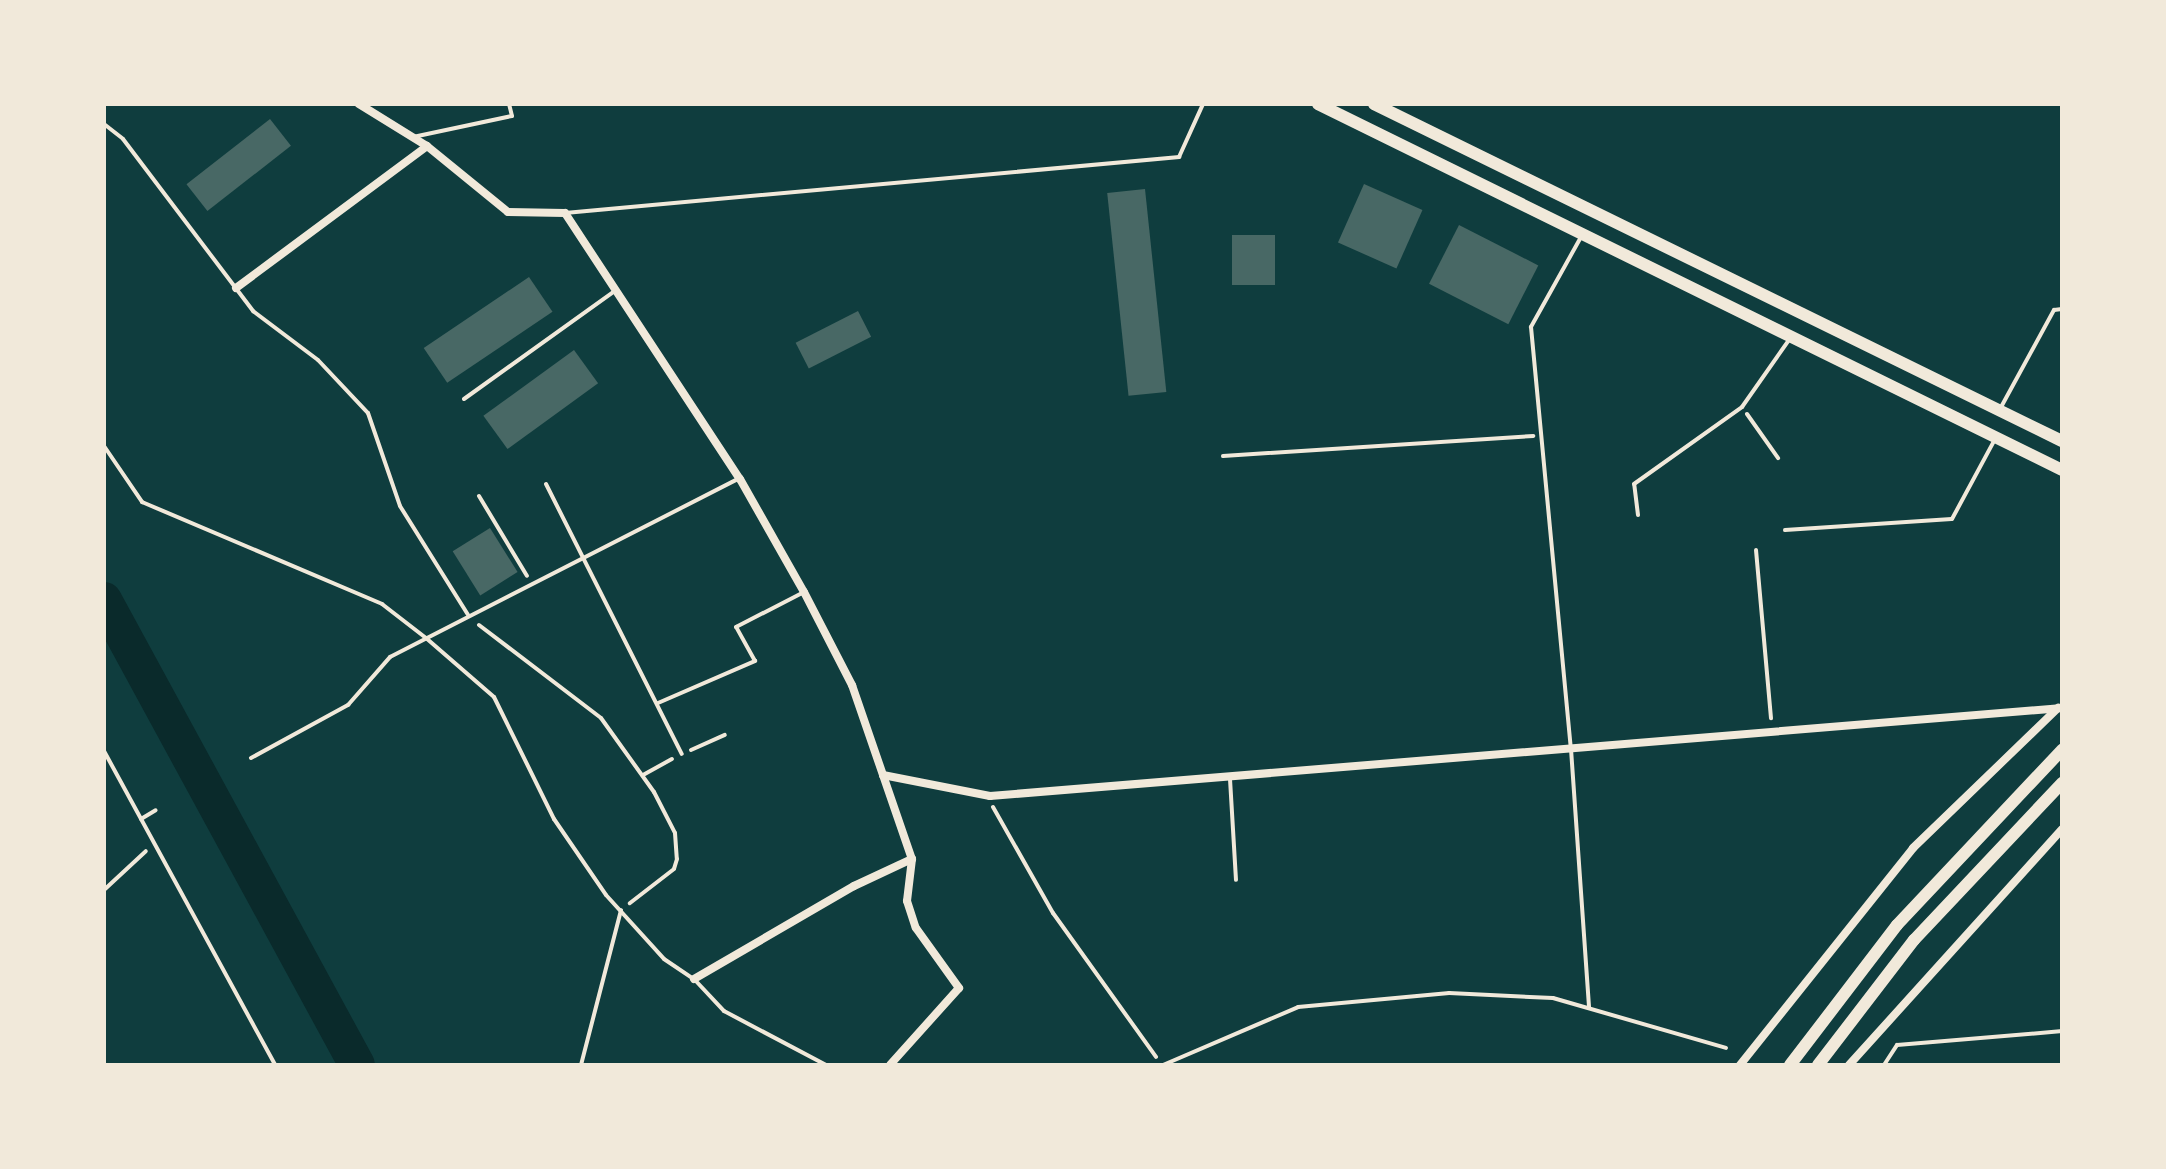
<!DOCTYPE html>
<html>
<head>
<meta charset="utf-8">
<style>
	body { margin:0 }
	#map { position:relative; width:2166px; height:1169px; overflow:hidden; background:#0f3d3e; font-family:"Zilla Slab",serif }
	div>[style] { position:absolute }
	.river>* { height:36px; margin:-18px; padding:0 18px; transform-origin:18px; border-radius:18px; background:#0a2a2b }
	.building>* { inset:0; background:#486865; transform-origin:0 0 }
	.path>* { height:4px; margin:-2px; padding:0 2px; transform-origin:2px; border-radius:2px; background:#f1e9da }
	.service>* { height:4px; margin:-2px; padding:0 2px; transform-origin:2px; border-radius:2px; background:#f1e9da }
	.minor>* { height:8px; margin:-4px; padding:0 4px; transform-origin:4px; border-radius:4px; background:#f1e9da }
	.primary>* { height:12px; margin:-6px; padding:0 6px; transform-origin:6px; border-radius:6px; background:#f1e9da }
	span { translate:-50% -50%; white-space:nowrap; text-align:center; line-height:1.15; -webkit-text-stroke:7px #f1e9da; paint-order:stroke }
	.frame { position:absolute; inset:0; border:106px solid #f1e9da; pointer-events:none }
</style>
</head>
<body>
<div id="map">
	<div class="river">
		<i style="left:104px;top:600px;width:529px;rotate:61.45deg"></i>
	</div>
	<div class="building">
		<i style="left:270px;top:119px;width:34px;height:106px;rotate:52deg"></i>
		<i style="left:1364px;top:184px;width:64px;height:64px;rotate:24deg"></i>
		<i style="left:1145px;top:189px;width:204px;height:38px;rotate:84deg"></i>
		<i style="left:1459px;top:225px;width:89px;height:66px;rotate:27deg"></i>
		<i style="left:1232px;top:235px;width:43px;height:50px"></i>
		<i style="left:529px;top:277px;width:42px;height:127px;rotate:56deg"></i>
		<i style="left:858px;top:311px;width:29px;height:70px;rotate:63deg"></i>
		<i style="left:574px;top:350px;width:41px;height:112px;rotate:54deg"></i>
		<i style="left:490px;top:528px;width:52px;height:44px;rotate:58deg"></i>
	</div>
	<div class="path">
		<i style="left:1747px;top:414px;width:54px;rotate:54.8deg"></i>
		<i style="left:1223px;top:456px;width:311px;rotate:-3.7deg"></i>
		<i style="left:479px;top:496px;width:93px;rotate:59deg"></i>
		<i style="left:1756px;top:550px;width:169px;rotate:84.9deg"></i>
		<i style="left:479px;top:625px;width:153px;rotate:37.3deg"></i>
		<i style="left:601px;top:718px;width:91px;rotate:54.4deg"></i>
		<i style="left:654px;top:792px;width:46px;rotate:62.9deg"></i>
		<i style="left:675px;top:833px;width:26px;rotate:86deg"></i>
		<i style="left:677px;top:859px;width:10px;rotate:107deg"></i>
		<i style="left:674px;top:869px;width:56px;rotate:142.3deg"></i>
		<i style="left:691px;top:750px;width:37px;rotate:-24deg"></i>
		<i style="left:643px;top:775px;width:33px;rotate:-29deg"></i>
		<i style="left:993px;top:807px;width:122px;rotate:60.5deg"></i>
		<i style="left:1053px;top:913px;width:177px;rotate:54.4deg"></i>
		<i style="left:104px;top:890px;width:57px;rotate:-42.9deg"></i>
	</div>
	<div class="service">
		<i style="left:104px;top:124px;width:24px;rotate:38deg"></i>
		<i style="left:123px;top:139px;width:216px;rotate:52.9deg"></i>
		<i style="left:253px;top:311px;width:81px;rotate:37deg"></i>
		<i style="left:318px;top:360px;width:73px;rotate:46.7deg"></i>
		<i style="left:368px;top:413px;width:98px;rotate:71deg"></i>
		<i style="left:400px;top:506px;width:128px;rotate:58deg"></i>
		<i style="left:413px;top:137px;width:101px;rotate:-12deg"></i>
		<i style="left:512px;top:116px;width:12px;rotate:-104deg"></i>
		<i style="left:565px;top:213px;width:617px;rotate:-5.21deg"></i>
		<i style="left:1179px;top:157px;width:58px;rotate:-65.6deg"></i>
		<i style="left:1581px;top:237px;width:103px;rotate:119.1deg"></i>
		<i style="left:1531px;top:327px;width:424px;rotate:84.6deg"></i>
		<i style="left:1571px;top:749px;width:259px;rotate:86deg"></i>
		<i style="left:464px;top:399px;width:186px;rotate:-35.6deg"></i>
		<i style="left:2000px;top:409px;width:113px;rotate:-61.4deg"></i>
		<i style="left:2054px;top:310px;width:8px;rotate:-7deg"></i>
		<i style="left:104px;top:446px;width:68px;rotate:55.8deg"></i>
		<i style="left:142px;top:502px;width:261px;rotate:23deg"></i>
		<i style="left:382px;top:604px;width:56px;rotate:37.7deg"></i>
		<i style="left:426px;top:638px;width:90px;rotate:40.9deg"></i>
		<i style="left:494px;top:697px;width:136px;rotate:63.8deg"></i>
		<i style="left:554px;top:819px;width:92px;rotate:55.6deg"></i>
		<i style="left:606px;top:895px;width:86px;rotate:47.8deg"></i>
		<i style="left:664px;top:959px;width:36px;rotate:34deg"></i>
		<i style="left:694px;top:979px;width:44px;rotate:46.8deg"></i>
		<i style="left:724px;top:1011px;width:115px;rotate:27.9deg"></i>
		<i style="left:546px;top:484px;width:302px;rotate:63.3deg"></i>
		<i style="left:1638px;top:515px;width:31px;rotate:-97deg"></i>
		<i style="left:1634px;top:484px;width:133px;rotate:-35.5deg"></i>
		<i style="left:1742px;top:407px;width:82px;rotate:-55deg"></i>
		<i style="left:1785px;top:530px;width:167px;rotate:-3.8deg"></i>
		<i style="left:1952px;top:519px;width:91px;rotate:-61.7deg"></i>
		<i style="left:658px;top:703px;width:106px;rotate:-23.4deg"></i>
		<i style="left:755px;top:661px;width:39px;rotate:-119deg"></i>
		<i style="left:736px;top:627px;width:76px;rotate:-27.2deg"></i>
		<i style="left:104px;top:751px;width:358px;rotate:61.4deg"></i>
		<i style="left:251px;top:758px;width:111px;rotate:-28.7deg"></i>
		<i style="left:348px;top:705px;width:64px;rotate:-48.8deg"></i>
		<i style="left:390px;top:657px;width:391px;rotate:-27.1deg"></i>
		<i style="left:1230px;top:779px;width:101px;rotate:86.6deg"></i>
		<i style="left:141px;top:819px;width:17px;rotate:-31deg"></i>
		<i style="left:581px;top:1065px;width:160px;rotate:-75.5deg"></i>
		<i style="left:1163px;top:1065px;width:147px;rotate:-23.2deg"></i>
		<i style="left:1298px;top:1007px;width:152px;rotate:-5.3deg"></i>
		<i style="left:1449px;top:993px;width:104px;rotate:2.8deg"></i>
		<i style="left:1553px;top:998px;width:180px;rotate:16.1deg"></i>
		<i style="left:1884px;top:1065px;width:24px;rotate:-57deg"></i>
		<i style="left:1897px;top:1045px;width:166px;rotate:-4.8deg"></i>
	</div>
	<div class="minor">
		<i style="left:359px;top:104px;width:80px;rotate:31.7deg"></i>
		<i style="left:427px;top:146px;width:104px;rotate:39.2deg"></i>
		<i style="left:508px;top:212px;width:57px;rotate:1deg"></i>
		<i style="left:565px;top:213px;width:318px;rotate:56.7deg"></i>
		<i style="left:740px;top:479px;width:130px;rotate:60.5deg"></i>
		<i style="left:804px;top:592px;width:105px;rotate:62.7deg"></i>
		<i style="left:852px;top:685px;width:184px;rotate:71deg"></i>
		<i style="left:912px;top:859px;width:42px;rotate:96.8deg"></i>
		<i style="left:907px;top:901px;width:28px;rotate:72deg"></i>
		<i style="left:916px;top:928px;width:74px;rotate:54.4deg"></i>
		<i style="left:959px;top:988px;width:103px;rotate:131.9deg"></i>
		<i style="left:236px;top:288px;width:238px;rotate:-36.6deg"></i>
		<i style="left:883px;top:775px;width:109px;rotate:11.1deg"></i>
		<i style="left:990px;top:796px;width:1076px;rotate:-4.69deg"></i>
		<i style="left:694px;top:979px;width:185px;rotate:-30.2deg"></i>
		<i style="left:854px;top:886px;width:64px;rotate:-25deg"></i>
		<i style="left:1740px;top:1065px;width:278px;rotate:-51.4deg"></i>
		<i style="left:1913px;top:848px;width:202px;rotate:-44deg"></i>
		<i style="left:1849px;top:1065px;width:318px;rotate:-47.9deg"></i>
	</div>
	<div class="primary">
		<i style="left:1318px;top:104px;width:829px;rotate:26.19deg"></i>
		<i style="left:1374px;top:104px;width:766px;rotate:26.1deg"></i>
		<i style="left:1790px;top:1065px;width:176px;rotate:-52.6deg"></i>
		<i style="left:1897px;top:925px;width:241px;rotate:-46.7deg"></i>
		<i style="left:1818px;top:1065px;width:158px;rotate:-52.5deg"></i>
		<i style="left:1914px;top:940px;width:216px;rotate:-46.7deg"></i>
	</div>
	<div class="frame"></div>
</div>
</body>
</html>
